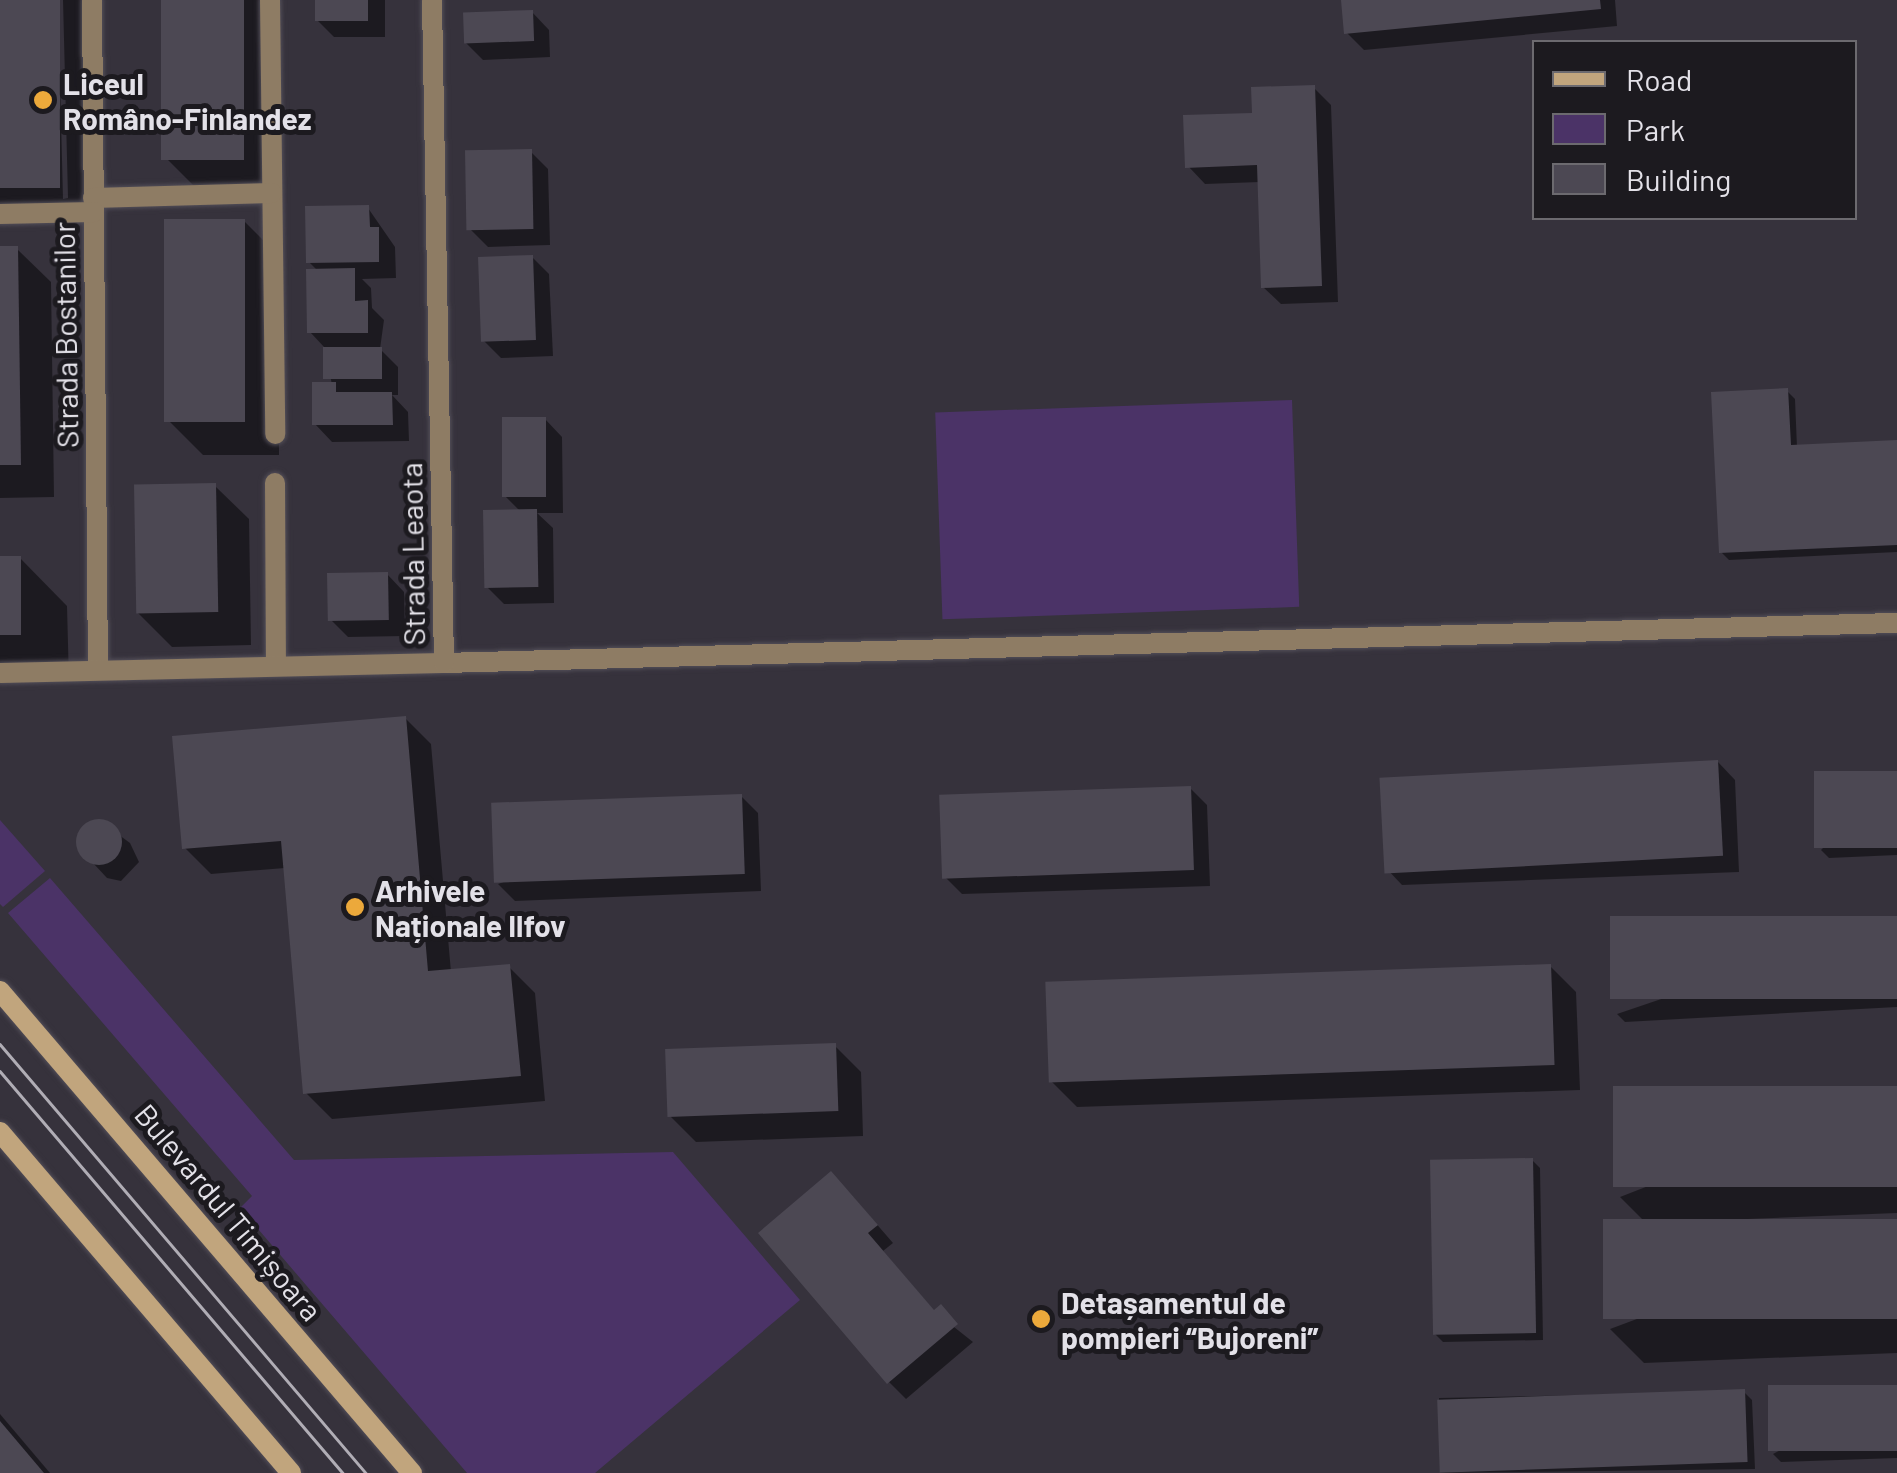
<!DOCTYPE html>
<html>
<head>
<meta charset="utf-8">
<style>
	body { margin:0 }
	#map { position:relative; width:1897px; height:1473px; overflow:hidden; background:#36323c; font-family:Barlow,sans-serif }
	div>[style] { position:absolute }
	.green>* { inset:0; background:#4b3367; transform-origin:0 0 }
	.shadow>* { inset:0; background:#0007 }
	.building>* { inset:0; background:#4c4853; transform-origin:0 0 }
	.round { border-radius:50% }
	.roads { filter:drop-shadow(0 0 2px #524e58) drop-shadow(0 0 2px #524e58) }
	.service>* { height:20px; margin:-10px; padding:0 10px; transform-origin:10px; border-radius:10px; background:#8e7c64 }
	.minor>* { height:20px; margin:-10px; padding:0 10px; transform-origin:10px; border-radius:10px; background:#8e7c64 }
	.secondary>* { height:20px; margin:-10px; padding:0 10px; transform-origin:10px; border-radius:10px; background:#c1a57d }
	.tram>* { height:2.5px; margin:-1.25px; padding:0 1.25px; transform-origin:1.25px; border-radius:1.25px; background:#b0adb5 }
	.dots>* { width:28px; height:28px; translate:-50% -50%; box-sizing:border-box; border:5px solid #1c1a1f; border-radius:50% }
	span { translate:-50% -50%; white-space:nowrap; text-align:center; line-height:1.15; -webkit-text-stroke:10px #1c1a1f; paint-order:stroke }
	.poi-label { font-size:30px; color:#e3e1e8; font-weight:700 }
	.left { translate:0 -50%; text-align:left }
	.street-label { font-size:30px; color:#e3e1e8 }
	.legend { position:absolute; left:1532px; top:40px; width:325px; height:180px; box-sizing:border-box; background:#1c1a1f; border:2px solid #6c6a6f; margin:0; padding:12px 18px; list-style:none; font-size:30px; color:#e3e1e8 }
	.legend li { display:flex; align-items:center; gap:20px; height:50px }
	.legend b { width:50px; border:2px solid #6c6a6f }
</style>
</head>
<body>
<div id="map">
	<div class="green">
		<i style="left:1292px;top:400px;width:207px;height:357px;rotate:88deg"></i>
		<i style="clip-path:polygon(0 820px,45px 871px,3px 907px,0 904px)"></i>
		<i style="clip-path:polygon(50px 878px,294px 1160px,673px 1152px,800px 1300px,595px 1473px,467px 1473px,240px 1208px,252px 1196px,8px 913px)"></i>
	</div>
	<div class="shadow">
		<i style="clip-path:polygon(0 0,58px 0,63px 199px,68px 198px,63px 0,92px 0,98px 219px,0 221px)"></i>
		<i style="clip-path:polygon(164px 0,276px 0,279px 192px,201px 193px,167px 159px)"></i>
		<i style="clip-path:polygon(317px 0,385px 0,385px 37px,334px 37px,317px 20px)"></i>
		<i style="clip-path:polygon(1344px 0,1615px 0,1617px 26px,1364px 50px,1347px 33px)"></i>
		<i style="clip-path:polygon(532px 12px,549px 30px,550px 57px,483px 60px,466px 43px)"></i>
		<i style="clip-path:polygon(1314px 88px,1331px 105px,1338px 302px,1281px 304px,1263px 287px,1260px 182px,1205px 184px,1188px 166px,1255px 115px)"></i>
		<i style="clip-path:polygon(531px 152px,548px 169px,550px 245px,488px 247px,471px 230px)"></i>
		<i style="clip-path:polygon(368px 208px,395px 247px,396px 278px,362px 279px,371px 288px,372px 308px,384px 320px,380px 349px,398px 367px,398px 395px,392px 395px,408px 412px,409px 441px,332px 442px,315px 424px,332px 385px,325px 348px,310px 332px,318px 271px,309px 262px)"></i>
		<i style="clip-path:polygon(244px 221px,278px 255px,279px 455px,203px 455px,169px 421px)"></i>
		<i style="clip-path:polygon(0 249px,17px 249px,51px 282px,54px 497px,0 498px)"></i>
		<i style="clip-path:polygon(532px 257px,549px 274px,553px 356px,501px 358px,484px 341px)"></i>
		<i style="clip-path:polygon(1787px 391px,1795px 399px,1797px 447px,1897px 442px,1897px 552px,1729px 560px,1721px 552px)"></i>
		<i style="clip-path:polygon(545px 419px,562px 437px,563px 513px,537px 513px,553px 528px,554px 603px,504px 604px,487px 587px,521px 512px,505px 496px)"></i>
		<i style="clip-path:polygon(215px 486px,249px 519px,251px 645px,172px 647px,138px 613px)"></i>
		<i style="clip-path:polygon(0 558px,20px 558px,67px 606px,69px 681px,0 683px)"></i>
		<i style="clip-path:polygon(387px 574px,404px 592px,405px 636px,348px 637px,331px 620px)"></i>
		<i style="clip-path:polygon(405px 718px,431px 744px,451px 972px,509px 967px,535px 993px,545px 1101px,332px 1119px,306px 1093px,285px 868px,211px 874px,185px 848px)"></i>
		<i style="clip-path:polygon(1718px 762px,1735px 780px,1739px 872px,1402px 885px,1385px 867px)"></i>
		<i style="clip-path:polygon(1897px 773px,1897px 855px,1829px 858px,1821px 850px)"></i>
		<i style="clip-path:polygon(1190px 788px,1207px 805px,1210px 886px,962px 894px,945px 877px)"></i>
		<i style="clip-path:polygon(741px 796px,758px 813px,761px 891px,515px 901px,498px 884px)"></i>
		<i style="clip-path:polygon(100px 821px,130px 843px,139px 862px,121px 881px,107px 878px,80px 849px,83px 830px)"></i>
		<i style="clip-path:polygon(1897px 919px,1897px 1007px,1625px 1022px,1617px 1014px)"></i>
		<i style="clip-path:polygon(1550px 966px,1576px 992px,1580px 1090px,1077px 1107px,1051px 1081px)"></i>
		<i style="clip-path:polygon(835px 1046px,861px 1072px,863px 1136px,696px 1142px,670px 1116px)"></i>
		<i style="clip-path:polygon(1897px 1089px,1897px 1213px,1646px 1223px,1620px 1197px)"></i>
		<i style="clip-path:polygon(1532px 1160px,1540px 1168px,1543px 1340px,1443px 1342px,1435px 1334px)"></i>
		<i style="clip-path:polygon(848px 1191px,893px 1243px,883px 1251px,935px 1312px,973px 1342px,906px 1399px,889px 1382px)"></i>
		<i style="clip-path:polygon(1897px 1222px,1897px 1353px,1644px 1363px,1610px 1329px)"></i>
		<i style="clip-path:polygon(1897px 1388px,1897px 1458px,1781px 1462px,1773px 1454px)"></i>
		<i style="clip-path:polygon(1744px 1392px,1752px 1400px,1755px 1469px,1440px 1473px,1439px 1398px)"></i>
		<i style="clip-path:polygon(0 1414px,50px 1473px,0 1473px)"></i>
	</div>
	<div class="building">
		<i style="left:0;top:0;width:60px;height:188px"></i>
		<i style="left:161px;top:0;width:83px;height:160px"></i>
		<i style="left:315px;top:0;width:53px;height:21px"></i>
		<i style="clip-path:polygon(1341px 0,1600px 0,1601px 9px,1344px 34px)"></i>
		<i style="left:533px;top:10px;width:31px;height:70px;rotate:88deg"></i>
		<i style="clip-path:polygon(1315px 85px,1322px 286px,1261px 288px,1257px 165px,1185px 168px,1183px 115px,1252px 113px,1251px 87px)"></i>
		<i style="left:532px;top:149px;width:80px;height:67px;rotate:89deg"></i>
		<i style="clip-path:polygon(369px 205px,370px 227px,379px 227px,379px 262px,306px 263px,305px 206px)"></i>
		<i style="left:245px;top:219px;width:203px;height:81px;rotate:90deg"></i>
		<i style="clip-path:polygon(0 246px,18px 246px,21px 465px,0 465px)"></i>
		<i style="left:533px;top:255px;width:85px;height:55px;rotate:88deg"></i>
		<i style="clip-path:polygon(355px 268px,355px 301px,368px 300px,368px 333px,307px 333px,306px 269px)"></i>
		<i style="left:382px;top:347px;width:32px;height:59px;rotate:90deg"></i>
		<i style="clip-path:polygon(312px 382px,336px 382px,336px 392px,392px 392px,393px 425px,312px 425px)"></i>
		<i style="clip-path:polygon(1788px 388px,1791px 445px,1897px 440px,1897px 545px,1719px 553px,1711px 392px)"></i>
		<i style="left:502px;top:417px;width:44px;height:80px"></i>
		<i style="left:216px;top:483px;width:129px;height:82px;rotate:89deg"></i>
		<i style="left:537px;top:509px;width:78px;height:54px;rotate:89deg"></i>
		<i style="left:0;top:556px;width:21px;height:79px"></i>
		<i style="left:388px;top:572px;width:48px;height:61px;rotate:89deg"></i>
		<i style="clip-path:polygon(406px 716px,428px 971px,510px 964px,521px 1076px,303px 1094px,281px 841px,182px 849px,172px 736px)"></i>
		<i style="left:1718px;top:760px;width:96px;height:339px;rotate:87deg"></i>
		<i style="left:1897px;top:771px;width:77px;height:83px;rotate:90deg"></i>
		<i style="left:1191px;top:786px;width:84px;height:252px;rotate:88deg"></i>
		<i style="left:742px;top:794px;width:80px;height:251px;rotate:88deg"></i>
		<i class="round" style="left:76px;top:819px;width:46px;height:46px"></i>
		<i style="left:1897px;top:916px;width:83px;height:287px;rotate:90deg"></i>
		<i style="left:1551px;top:964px;width:101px;height:506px;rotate:88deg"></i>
		<i style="left:836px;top:1043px;width:68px;height:171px;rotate:88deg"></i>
		<i style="left:1897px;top:1086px;width:101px;height:284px;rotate:90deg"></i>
		<i style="left:1533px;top:1158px;width:175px;height:103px;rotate:89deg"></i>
		<i style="clip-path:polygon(831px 1171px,878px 1225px,868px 1233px,934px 1310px,941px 1304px,958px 1324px,887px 1384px,758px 1233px)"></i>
		<i style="left:1897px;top:1219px;width:100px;height:294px;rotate:90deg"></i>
		<i style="left:1897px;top:1385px;width:66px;height:129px;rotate:90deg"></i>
		<i style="left:1745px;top:1389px;width:73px;height:308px;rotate:88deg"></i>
		<i style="clip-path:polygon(0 1421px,44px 1473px,0 1473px)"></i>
	</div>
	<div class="roads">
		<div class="service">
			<i style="left:92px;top:0;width:669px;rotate:89.49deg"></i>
			<i style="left:270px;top:0;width:434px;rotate:89.3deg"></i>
			<i style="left:93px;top:198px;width:179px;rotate:-1.6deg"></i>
			<i style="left:0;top:214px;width:94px;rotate:-1.2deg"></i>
			<i style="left:275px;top:483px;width:181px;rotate:89.7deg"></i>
			<i style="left:444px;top:663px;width:1454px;rotate:-1.58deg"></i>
		</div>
		<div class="minor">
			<i style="left:0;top:673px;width:444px;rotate:-1.3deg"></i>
			<i style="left:444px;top:663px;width:663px;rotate:-91.04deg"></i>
		</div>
		<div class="secondary">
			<i style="left:0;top:991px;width:634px;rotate:49.48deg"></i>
			<i style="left:0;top:1132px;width:448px;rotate:49.5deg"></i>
		</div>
	</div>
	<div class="tram">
		<i style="left:0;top:1044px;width:564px;rotate:49.53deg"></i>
		<i style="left:0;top:1071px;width:528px;rotate:49.53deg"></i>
	</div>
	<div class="dots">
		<i style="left:43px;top:100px;background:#eca93b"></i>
		<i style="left:355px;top:907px;background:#eca93b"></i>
		<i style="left:1041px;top:1319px;background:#eca93b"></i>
	</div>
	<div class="poi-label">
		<span class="left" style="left:63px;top:100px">Liceul<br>Româno-Finlandez</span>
		<span class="left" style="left:375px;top:907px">Arhivele<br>Naționale Ilfov</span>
		<span class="left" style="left:1061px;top:1319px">Detașamentul de<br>pompieri “Bujoreni”</span>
	</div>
	<div class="street-label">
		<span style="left:65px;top:335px;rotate:-91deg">Strada Bostanilor</span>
		<span style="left:412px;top:554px;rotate:-91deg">Strada Leaota</span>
		<span style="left:229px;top:1212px;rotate:50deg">Bulevardul Timișoara</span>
	</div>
	<ul class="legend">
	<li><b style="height:12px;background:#c1a57d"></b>Road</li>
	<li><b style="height:28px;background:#4b3367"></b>Park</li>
	<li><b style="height:28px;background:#4c4853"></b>Building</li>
	</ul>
</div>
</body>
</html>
